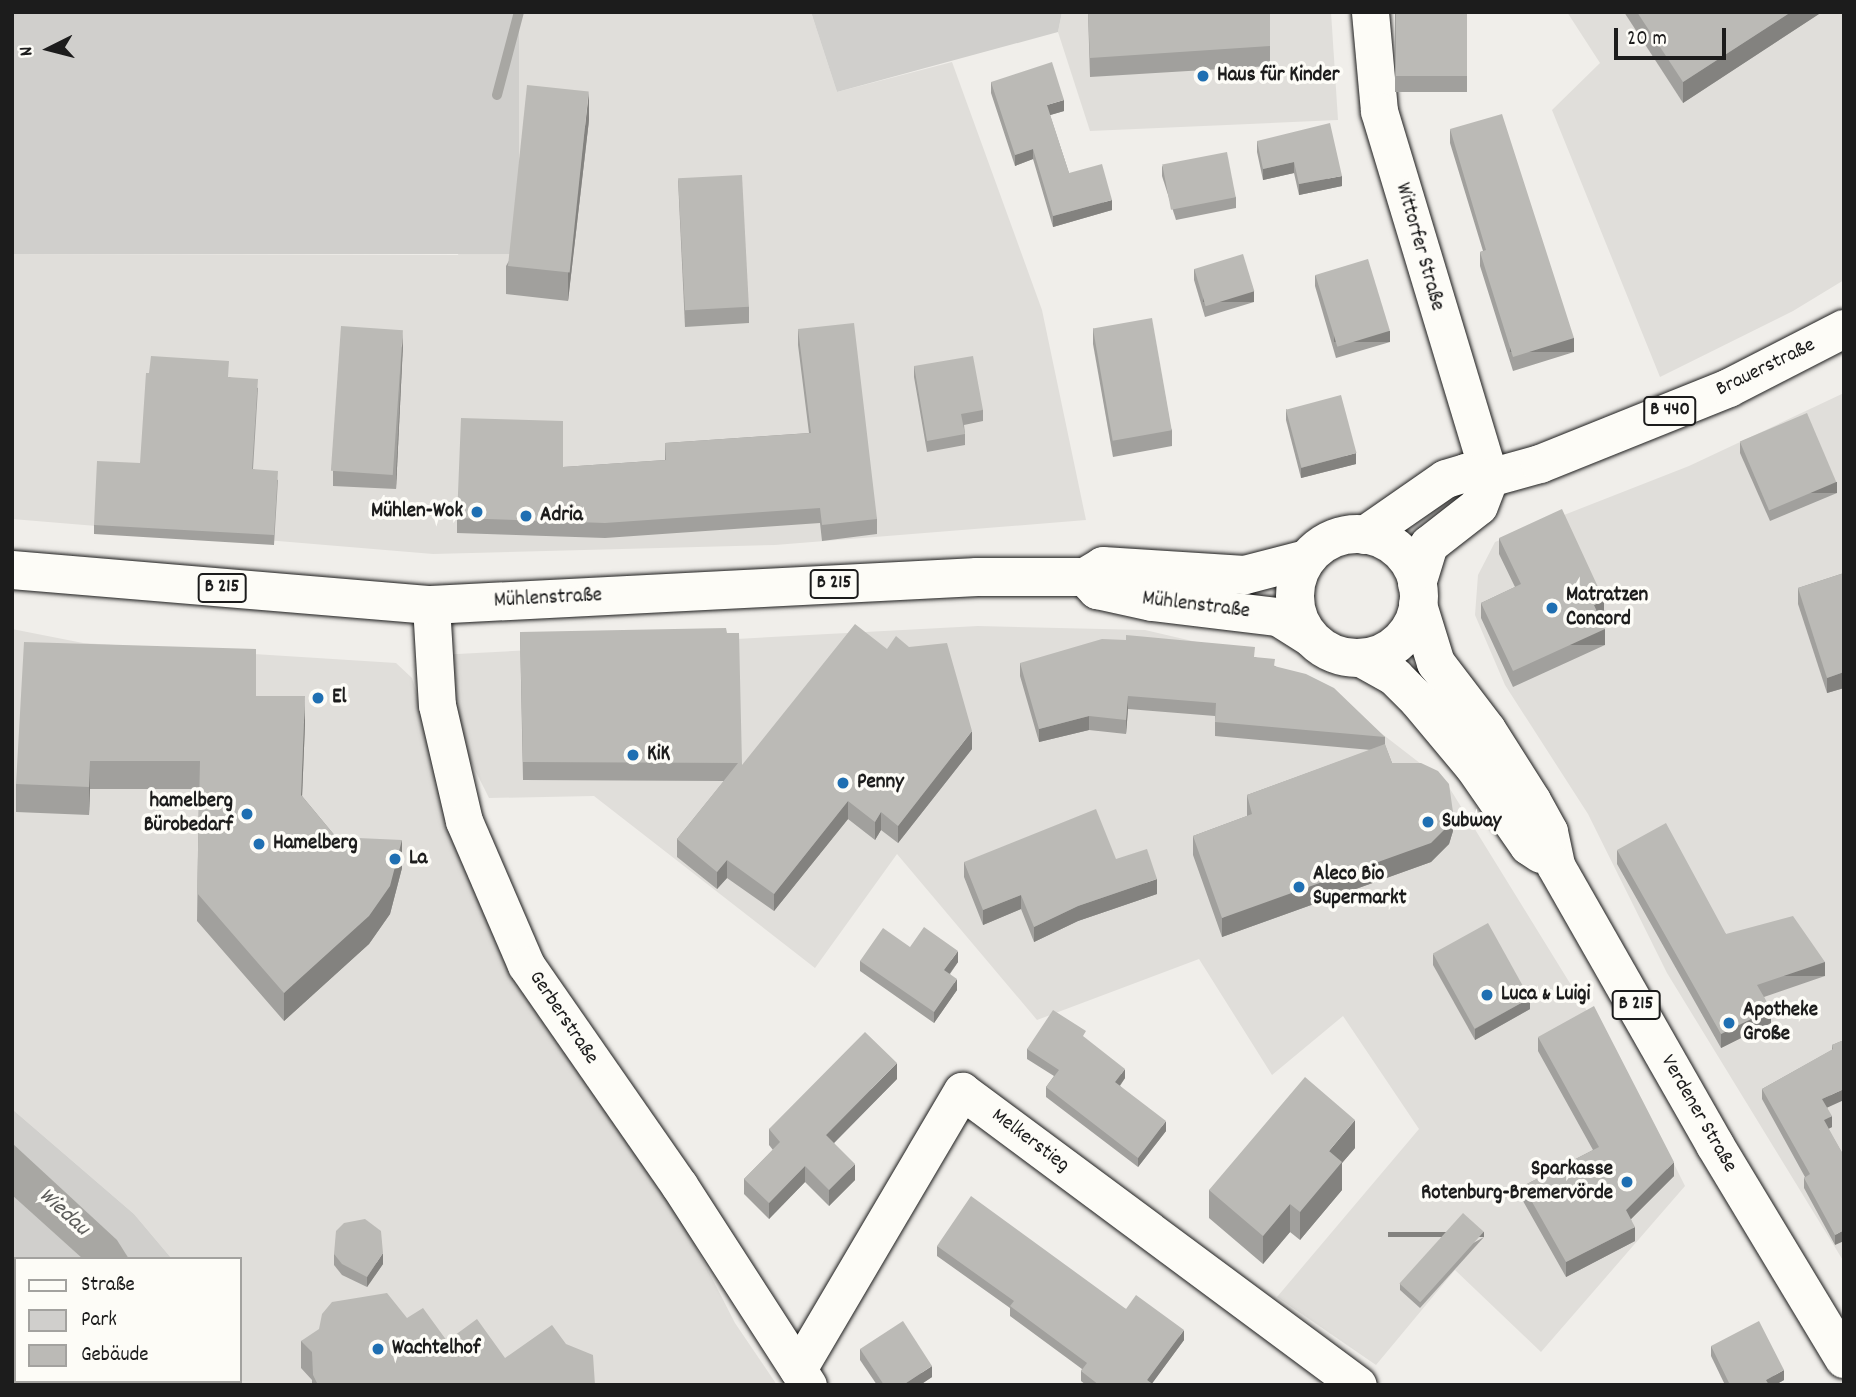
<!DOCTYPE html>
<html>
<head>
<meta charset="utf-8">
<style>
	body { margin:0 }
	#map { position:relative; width:1856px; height:1397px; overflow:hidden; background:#f0eeea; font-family:Dekko,sans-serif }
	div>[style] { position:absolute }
	.built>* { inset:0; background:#e0deda }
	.green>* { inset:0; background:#d0cfcc; transform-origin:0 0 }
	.water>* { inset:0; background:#a8a7a3 }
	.stream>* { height:10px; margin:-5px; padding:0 5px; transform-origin:5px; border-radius:5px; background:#a8a7a3 }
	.roads { filter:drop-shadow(0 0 2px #1c1c1c) drop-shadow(0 0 2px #1c1c1c) }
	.minor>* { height:37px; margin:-18.5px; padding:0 18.5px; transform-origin:18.5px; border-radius:18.5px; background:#fdfcf7 }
	.major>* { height:38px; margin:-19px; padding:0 19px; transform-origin:19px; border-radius:19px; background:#fdfcf7 }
	.major>.ring { margin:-19px; padding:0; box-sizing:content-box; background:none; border:38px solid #fdfcf7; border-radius:50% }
	.wall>* { inset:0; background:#a1a09d; transform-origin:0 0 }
	.shaded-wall>* { inset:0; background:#83827f; transform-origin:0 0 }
	.building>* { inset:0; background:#bbbab6; transform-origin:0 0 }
	.dots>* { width:19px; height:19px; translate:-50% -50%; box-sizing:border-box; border:4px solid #fdfcf7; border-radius:50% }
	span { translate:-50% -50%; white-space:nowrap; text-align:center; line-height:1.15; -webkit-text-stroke:7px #fdfcf7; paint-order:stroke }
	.shield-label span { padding:2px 5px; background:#fdfcf7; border:2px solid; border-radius:5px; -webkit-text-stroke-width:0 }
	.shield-label { font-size:19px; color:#1c1c1c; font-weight:700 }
	.poi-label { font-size:21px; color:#1c1c1c; font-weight:700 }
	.left { translate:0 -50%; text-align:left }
	.right { translate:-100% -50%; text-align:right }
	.street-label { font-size:21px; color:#1c1c1c }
	.water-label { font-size:23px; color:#5b5b59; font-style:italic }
	.frame { position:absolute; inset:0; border:14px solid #1c1c1c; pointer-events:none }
	.legend { position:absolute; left:14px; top:1257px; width:228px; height:126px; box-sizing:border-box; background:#fdfcf7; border:2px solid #a3a29f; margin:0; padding:9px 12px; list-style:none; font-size:21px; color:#1c1c1c }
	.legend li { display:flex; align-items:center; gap:14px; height:35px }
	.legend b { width:35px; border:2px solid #a3a29f }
	.north { position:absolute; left:14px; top:14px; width:70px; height:70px; -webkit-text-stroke:5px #fdfcf7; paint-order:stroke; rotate:264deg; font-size:19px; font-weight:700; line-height:28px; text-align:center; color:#1c1c1c }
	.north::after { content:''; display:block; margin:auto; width:24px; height:32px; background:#1c1c1c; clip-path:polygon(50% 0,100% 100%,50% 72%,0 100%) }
	.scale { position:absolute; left:1614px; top:28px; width:112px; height:32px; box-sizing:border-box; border:4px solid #1c1c1c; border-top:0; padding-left:9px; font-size:21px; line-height:24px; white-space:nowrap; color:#1c1c1c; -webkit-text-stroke:5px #fdfcf7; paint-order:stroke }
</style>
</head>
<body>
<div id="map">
	<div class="built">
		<i style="clip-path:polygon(519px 12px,811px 12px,837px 92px,952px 62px,1042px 310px,1086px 520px,775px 545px,433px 554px,12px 519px,12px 254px,458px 255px)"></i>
		<i style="clip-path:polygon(1062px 12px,1331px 12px,1338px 120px,1090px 131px,1058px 32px)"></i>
		<i style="clip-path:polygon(1567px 12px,1844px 12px,1844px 280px,1793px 311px,1660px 377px,1552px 110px,1600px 63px)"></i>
		<i style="clip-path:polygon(1844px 393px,1844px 1262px,1667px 973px,1588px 814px,1505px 685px,1475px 615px,1478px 575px,1495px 542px,1689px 466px)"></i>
		<i style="clip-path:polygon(978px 626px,1145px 630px,1231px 650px,1320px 686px,1447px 784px,1642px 1100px,1685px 1186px,1541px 1352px,1455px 1270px,1376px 1365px,1277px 1297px,1419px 1129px,1343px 1016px,1272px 1075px,1199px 959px,1037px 1020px,897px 854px,815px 968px,594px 796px,489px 798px,443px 706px,438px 655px)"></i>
		<i style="clip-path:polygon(12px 629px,83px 643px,396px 663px,412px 678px,449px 804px,657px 1171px,735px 1323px,777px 1385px,212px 1385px,211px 1381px,240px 1381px,240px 1259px,172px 1259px,134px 1214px,12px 1109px)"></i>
	</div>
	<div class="green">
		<i style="left:12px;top:12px;width:507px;height:242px"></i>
		<i style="clip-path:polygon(811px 12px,1062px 12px,1058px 32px,837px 92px)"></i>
		<i style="clip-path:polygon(12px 1109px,134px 1214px,172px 1259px,16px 1259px,16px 1381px,212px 1385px,12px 1385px)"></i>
	</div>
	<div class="water">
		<i style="clip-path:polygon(12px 1143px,117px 1240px,129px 1259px,83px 1259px,12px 1195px)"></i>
	</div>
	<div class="stream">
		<i style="left:497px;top:95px;width:86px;rotate:-75.2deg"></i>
	</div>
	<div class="roads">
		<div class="minor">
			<i style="left:1370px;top:12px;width:99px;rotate:84.8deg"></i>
			<i style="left:1379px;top:111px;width:383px;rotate:73.2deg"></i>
			<i style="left:431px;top:605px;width:100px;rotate:86.6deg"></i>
			<i style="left:437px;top:705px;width:119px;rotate:76.9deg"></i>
			<i style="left:464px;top:821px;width:157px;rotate:66.7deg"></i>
			<i style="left:526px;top:965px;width:268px;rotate:55.2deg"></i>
			<i style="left:679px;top:1185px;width:238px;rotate:57.2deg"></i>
			<i style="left:798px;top:1369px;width:323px;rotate:-59.5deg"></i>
			<i style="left:962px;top:1091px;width:493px;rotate:36.6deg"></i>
		</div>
		<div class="major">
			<i class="ring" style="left:1295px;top:534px;width:86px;height:86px"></i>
			<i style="left:1365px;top:535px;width:98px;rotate:-34.7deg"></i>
			<i style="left:1446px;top:479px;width:21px;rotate:-17deg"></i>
			<i style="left:1466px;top:473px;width:21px;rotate:17deg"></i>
			<i style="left:1486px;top:479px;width:56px;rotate:-15.5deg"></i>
			<i style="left:1540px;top:464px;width:204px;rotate:-21.9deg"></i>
			<i style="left:1729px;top:388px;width:129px;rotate:-27.2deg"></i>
			<i style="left:12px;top:570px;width:420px;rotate:4.8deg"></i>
			<i style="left:431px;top:605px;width:547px;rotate:-2.94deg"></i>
			<i style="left:977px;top:577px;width:108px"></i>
			<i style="left:1085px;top:577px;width:21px;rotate:-31deg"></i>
			<i style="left:1103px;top:566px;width:142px;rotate:3.6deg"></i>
			<i style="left:1245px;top:575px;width:64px;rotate:-14.5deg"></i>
			<i style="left:1085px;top:577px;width:18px;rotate:47deg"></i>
			<i style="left:1097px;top:590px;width:56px;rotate:12.3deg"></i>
			<i style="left:1152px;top:602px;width:127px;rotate:6.8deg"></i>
			<i style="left:1278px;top:617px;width:36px;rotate:32deg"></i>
			<i style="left:1417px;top:584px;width:41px;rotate:-72.9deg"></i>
			<i style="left:1429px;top:545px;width:63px;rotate:-38deg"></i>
			<i style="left:1479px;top:506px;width:30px;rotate:-69deg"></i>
			<i style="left:1418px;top:605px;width:61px;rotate:72.8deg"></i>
			<i style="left:1436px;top:663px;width:84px;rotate:52.7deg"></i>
			<i style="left:1487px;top:730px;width:84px;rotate:57.6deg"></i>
			<i style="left:1532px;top:801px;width:35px;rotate:61deg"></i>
			<i style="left:1549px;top:832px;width:35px;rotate:78deg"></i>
			<i style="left:1556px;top:866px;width:321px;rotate:60.3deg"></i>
			<i style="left:1715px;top:1145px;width:250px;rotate:58.9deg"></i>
			<i style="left:1361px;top:658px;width:39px;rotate:29deg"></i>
			<i style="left:1395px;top:677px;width:33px;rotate:45deg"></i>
			<i style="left:1418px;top:700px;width:87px;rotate:50.1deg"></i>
			<i style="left:1474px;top:767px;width:96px;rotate:55.2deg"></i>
			<i style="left:1529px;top:846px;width:14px;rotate:34deg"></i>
		</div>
	</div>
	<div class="wall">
		<i style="clip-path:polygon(1088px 12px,1270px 12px,1270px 66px,1090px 77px)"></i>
		<i style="left:1395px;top:12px;width:72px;height:80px"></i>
		<i style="clip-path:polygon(1624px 12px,1822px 12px,1683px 103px)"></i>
		<i style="clip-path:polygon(991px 82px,1064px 111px,1050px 115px,1069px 173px,1112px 210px,1053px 227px,1033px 159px,1015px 166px,991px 93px)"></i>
		<i style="clip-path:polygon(589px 120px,568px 301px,506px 294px,506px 266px)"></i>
		<i style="clip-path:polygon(1450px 129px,1574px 352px,1513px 371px,1480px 266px,1480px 252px,1483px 251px,1450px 143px)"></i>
		<i style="clip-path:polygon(1257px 141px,1342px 186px,1299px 195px,1294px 173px,1263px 180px,1257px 152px)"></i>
		<i style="clip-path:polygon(1162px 166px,1236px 197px,1236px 208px,1176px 220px,1162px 176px)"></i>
		<i style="clip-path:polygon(678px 179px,749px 307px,749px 323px,685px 327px)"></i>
		<i style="clip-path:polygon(1194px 269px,1254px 302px,1205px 317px,1194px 280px)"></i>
		<i style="clip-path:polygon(1315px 275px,1390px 342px,1336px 358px,1315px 286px)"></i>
		<i style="clip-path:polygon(1093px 328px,1172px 430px,1172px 446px,1113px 457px,1093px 344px)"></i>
		<i style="clip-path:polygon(798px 329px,877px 519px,877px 534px,822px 541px,820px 523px,605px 538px,457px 533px,457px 518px,563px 467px,665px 460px,665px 443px,809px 433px,798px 345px)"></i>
		<i style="clip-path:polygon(403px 344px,396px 489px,333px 486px,333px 471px)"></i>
		<i style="clip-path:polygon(914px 366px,983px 410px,983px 421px,964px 425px,965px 434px,965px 445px,927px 452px,914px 377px)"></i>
		<i style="clip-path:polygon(229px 377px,258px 388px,253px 469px,278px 480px,274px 545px,94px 534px,94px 525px,140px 463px)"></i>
		<i style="clip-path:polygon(1286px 409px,1356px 464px,1301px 478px,1286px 420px)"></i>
		<i style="clip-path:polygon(1740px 442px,1837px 493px,1770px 521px,1740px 453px)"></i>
		<i style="clip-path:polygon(1499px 538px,1604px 616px,1600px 618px,1605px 645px,1513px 687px,1481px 618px,1481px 603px,1515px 587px,1499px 554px)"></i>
		<i style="clip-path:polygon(1844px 573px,1844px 688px,1827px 693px,1798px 604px,1798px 588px)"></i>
		<i style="clip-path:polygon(520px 632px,742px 765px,972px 749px,898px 843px,881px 830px,875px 840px,848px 819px,774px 911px,727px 878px,717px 889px,677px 857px,677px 839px,724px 781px,523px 780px)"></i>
		<i style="clip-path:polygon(1255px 657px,1275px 666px,1385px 737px,1385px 745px,1392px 763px,1453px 831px,1449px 844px,1431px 862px,1222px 937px,1193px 855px,1193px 836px,1247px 816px,1247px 795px,1371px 750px,1215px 736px,1215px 716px,1128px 709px,1126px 734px,1089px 730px,1039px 742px,1020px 676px,1020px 663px)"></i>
		<i style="clip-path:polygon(256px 696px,305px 724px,302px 796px,336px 837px,402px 868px,390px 914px,369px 944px,284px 1021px,197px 921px,199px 789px,90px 789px,89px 815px,16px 812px,16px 784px)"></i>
		<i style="clip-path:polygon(1617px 850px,1726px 934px,1825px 976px,1764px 997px,1771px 1023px,1721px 1048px,1617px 864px)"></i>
		<i style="clip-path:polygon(1116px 859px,1157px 894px,1078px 921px,1034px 942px,1021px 909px,983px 925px,964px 877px,964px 862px)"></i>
		<i style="clip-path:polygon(910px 947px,958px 962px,950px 974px,957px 990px,934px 1023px,860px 971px,860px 961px)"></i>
		<i style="clip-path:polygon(1433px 954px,1530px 1009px,1475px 1040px,1433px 965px)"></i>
		<i style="clip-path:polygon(1538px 1037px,1674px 1176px,1631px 1219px,1635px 1241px,1566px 1277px,1523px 1201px,1523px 1186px,1593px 1150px,1538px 1051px)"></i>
		<i style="clip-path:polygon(1086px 1039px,1125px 1078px,1120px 1086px,1166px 1131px,1138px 1167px,1046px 1097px,1046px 1087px,1054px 1076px,1027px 1059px,1027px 1049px)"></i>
		<i style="clip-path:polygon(1844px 1040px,1827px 1107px,1832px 1127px,1828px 1129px,1844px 1156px,1835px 1245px,1804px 1188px,1804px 1178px,1805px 1177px,1762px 1099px,1762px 1089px,1832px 1050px,1832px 1045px)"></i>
		<i style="clip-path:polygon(897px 1079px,834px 1143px,855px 1180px,829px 1206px,805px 1182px,769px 1219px,744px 1194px,744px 1179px,773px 1150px,769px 1145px,769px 1129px)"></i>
		<i style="clip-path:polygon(1355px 1148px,1342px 1163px,1342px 1190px,1300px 1240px,1290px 1232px,1263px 1264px,1209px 1218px,1209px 1190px)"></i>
		<i style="clip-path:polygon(1484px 1237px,1420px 1308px,1400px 1290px,1400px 1284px)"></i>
		<i style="clip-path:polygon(937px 1246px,1126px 1309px,1184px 1340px,1152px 1383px,1154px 1385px,1086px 1385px,1081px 1381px,1081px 1371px,1082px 1369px,1010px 1316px,1010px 1308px,937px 1256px)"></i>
		<i style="clip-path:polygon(334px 1254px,383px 1264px,367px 1287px,342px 1275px,334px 1265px)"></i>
		<i style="clip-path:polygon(407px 1318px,447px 1341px,595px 1385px,312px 1385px,312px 1380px,301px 1368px,301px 1341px)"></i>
		<i style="clip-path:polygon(1711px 1346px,1784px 1380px,1775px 1385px,1725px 1385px,1711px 1356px)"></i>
		<i style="clip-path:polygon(860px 1349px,932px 1377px,920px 1385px,877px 1385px,860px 1360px)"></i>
	</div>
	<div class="shaded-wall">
		<i style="clip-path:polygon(1791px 12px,1822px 12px,1683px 103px,1683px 82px)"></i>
		<i style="clip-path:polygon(589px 92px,589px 120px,568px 301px,568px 273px)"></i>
		<i style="clip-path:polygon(1064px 100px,1064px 111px,1047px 116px,1047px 105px)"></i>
		<i style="clip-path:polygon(1033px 149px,1033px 159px,1015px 166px,1015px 155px)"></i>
		<i style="clip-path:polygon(1294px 162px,1294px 173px,1263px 180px,1263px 169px)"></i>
		<i style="clip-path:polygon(1342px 176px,1342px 186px,1299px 195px,1299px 184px)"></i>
		<i style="clip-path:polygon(1112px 200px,1112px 210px,1053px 227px,1053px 216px)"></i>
		<i style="left:1254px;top:291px;width:11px;height:51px;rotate:90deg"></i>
		<i style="clip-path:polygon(403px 330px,403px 344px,396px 489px,396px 474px)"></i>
		<i style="left:1390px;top:331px;width:11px;height:56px;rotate:90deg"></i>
		<i style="left:1574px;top:338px;width:14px;height:64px;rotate:90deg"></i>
		<i style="clip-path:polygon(1356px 453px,1356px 464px,1301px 478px,1301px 468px)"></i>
		<i style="left:1837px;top:482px;width:11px;height:73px;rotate:90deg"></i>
		<i style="clip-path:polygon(1604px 600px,1604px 616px,1594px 621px,1594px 605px)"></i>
		<i style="left:1605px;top:629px;width:16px;height:101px;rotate:90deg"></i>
		<i style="clip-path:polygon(1844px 672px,1844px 688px,1827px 693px,1827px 678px)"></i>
		<i style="clip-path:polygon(305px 696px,305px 724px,301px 823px,301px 795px)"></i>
		<i style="clip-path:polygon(1128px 696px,1128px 709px,1126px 734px,1126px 720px)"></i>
		<i style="clip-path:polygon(1089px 716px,1089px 730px,1039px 742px,1039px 729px)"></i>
		<i style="clip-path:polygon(972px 731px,972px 749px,898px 843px,898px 826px)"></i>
		<i style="clip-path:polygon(90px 761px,90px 789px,89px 815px,89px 787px)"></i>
		<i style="clip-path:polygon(848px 801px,848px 819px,774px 911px,774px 894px)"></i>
		<i style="clip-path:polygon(881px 812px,881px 830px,875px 840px,875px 822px)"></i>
		<i style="clip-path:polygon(1453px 812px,1453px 831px,1449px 844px,1431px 862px,1222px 937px,1222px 918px)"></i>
		<i style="clip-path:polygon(402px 840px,402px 868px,390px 914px,369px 944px,284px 1021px,284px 993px)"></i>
		<i style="clip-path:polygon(727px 860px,727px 878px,717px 889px,717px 872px)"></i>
		<i style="clip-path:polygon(1157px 879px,1157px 894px,1078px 921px,1034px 942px,1034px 927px,1078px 906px)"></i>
		<i style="clip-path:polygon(1021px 895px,1021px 909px,983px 925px,983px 910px)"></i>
		<i style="clip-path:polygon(958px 951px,958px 962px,944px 981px,944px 970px)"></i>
		<i style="left:1825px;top:962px;width:14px;height:72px;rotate:90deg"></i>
		<i style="clip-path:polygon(957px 979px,957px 990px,934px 1023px,934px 1012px)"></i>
		<i style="clip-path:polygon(1530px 998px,1530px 1009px,1475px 1040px,1475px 1029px)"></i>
		<i style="clip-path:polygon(1771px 1009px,1771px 1023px,1721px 1048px,1721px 1034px)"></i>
		<i style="clip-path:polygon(897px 1063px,897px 1079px,826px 1151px,826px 1135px)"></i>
		<i style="clip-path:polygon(1125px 1069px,1125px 1078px,1115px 1092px,1115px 1082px)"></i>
		<i style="clip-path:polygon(1844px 1089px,1844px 1100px,1822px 1110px,1822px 1099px)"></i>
		<i style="clip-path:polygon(1832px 1116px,1832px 1127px,1824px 1131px,1824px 1120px)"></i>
		<i style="clip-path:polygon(1355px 1120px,1355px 1148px,1342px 1163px,1342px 1190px,1300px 1240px,1300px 1212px,1329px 1151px)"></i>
		<i style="clip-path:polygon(1166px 1121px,1166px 1131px,1138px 1167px,1138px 1158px)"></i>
		<i style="clip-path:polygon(1674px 1162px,1674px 1176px,1626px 1224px,1626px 1210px)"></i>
		<i style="clip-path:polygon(855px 1164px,855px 1180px,829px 1206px,829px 1190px)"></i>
		<i style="clip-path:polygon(805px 1166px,805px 1182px,769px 1219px,769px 1203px)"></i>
		<i style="clip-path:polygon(1290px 1204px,1290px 1232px,1263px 1264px,1263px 1236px)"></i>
		<i style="clip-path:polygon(1635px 1227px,1635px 1241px,1566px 1277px,1566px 1262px)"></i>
		<i style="clip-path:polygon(1844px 1230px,1844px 1241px,1835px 1245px,1835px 1235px)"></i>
		<i style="left:1484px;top:1232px;width:5px;height:96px;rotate:90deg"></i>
		<i style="clip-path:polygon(383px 1253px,383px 1264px,367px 1287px,367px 1277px)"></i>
		<i style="clip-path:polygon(1184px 1330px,1184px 1340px,1151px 1385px,1147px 1380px)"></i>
		<i style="clip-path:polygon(932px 1366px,932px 1377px,920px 1385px,903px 1385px)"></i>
		<i style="clip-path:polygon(1784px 1370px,1784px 1380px,1775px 1385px,1766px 1385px,1766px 1380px)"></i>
	</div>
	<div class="building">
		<i style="clip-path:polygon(1088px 12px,1270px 12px,1270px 46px,1090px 58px)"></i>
		<i style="left:1396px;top:12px;width:71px;height:64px"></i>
		<i style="clip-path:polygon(1637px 12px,1791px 12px,1683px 82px)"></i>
		<i style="clip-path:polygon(1052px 62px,1064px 100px,1047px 105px,1069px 173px,1102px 164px,1112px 200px,1053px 216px,1033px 149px,1015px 155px,991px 82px)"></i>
		<i style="left:527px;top:85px;width:62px;height:182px;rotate:6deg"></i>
		<i style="clip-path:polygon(1502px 114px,1574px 338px,1513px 357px,1480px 252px,1486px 250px,1450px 129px)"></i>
		<i style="clip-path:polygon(1330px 123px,1342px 176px,1299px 184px,1294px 162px,1263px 169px,1257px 141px)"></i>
		<i style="left:1227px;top:152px;width:46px;height:66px;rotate:79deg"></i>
		<i style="left:742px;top:175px;width:132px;height:64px;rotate:87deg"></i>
		<i style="left:1243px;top:254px;width:39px;height:51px;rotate:73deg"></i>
		<i style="left:1368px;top:259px;width:75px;height:55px;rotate:73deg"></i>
		<i style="left:1152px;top:318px;width:114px;height:60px;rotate:80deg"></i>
		<i style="clip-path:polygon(854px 323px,877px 519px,822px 525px,820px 508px,605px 523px,457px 518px,461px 418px,563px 421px,563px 467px,666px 460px,665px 443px,811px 433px,798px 329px)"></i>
		<i style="left:341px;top:326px;width:62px;height:145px;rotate:4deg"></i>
		<i style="clip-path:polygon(151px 356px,229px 361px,228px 377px,258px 379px,252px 469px,278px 471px,274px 535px,94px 525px,97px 461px,140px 463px,146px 373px,149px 373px)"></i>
		<i style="clip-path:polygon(973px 356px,983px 410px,961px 414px,965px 434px,927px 441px,914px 366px)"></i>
		<i style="left:1341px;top:395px;width:60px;height:57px;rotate:75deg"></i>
		<i style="left:1807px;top:413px;width:75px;height:73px;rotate:67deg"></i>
		<i style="clip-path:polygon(1562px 509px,1604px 600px,1594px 605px,1605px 629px,1513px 671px,1481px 603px,1521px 584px,1499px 538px)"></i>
		<i style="clip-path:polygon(1844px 573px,1844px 672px,1827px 678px,1798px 588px)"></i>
		<i style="clip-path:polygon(855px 624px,887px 649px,896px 636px,909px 647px,947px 643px,972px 731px,898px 826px,881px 812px,875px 822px,848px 801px,774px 894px,727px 860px,717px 872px,677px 839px,738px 763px,523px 762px,520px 632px,726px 628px,727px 633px,739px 633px,742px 765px)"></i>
		<i style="clip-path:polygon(1126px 635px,1255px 647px,1254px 657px,1275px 659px,1274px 666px,1306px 674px,1334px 688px,1385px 737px,1215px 722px,1216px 703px,1128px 696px,1126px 720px,1089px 716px,1039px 729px,1020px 663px,1102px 639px,1126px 640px)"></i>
		<i style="clip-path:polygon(24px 642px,256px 649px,256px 696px,305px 696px,301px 795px,336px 837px,402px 840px,390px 886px,369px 916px,284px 993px,197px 893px,200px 761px,90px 761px,89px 787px,16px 784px)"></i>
		<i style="clip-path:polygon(1385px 744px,1392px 763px,1421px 763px,1438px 771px,1449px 784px,1453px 812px,1449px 825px,1431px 843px,1222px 918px,1193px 836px,1252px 814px,1247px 795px)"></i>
		<i style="clip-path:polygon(1096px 809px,1116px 859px,1147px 849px,1157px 879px,1078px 906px,1034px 927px,1021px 895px,983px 910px,964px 862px)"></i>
		<i style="clip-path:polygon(1666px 823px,1726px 934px,1793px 916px,1825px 962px,1757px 985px,1771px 1009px,1721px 1034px,1617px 850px)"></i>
		<i style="left:1488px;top:923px;width:86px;height:63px;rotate:61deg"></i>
		<i style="clip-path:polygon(924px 927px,958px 951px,944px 970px,957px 979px,934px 1012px,860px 961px,883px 928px,910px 947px)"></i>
		<i style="clip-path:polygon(1594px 1006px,1674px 1162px,1626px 1210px,1635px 1227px,1566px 1262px,1523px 1186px,1599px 1147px,1538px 1037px)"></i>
		<i style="clip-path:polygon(1053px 1010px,1086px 1031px,1083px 1036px,1125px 1069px,1115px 1082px,1166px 1121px,1138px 1158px,1046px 1087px,1059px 1070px,1027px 1049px)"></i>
		<i style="clip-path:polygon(865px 1032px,897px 1063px,826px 1135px,855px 1164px,829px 1190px,805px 1166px,769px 1203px,744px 1179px,780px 1142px,769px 1129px)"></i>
		<i style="clip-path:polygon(1844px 1040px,1844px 1089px,1822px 1099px,1832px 1116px,1824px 1120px,1844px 1156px,1844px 1230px,1835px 1235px,1804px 1178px,1810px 1174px,1762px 1089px,1833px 1049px,1832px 1045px)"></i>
		<i style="clip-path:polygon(1305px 1077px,1355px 1120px,1329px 1151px,1342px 1162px,1300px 1212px,1290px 1204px,1263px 1236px,1209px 1190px)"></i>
		<i style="clip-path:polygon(971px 1196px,1126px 1309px,1136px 1295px,1184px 1330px,1147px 1380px,1154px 1385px,1099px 1385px,1081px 1371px,1087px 1363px,1010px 1306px,1014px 1301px,937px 1246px)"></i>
		<i style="left:1463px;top:1213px;width:28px;height:95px;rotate:42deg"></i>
		<i style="clip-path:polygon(365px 1219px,381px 1231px,383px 1253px,367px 1277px,342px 1264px,334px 1254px,336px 1231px,344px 1223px)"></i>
		<i style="clip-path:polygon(387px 1293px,407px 1318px,423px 1308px,447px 1341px,477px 1319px,505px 1358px,552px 1325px,566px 1344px,593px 1355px,595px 1385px,318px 1385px,313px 1375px,312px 1352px,301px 1341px,319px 1329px,322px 1314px,332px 1302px)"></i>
		<i style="clip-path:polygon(903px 1321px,932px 1366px,903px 1385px,884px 1385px,860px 1349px)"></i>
		<i style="clip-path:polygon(1759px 1321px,1784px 1370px,1766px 1380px,1769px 1385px,1730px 1385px,1711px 1346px)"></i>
	</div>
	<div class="dots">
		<i style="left:1203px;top:76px;background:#1f6fb2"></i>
		<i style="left:477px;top:512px;background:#1f6fb2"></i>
		<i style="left:526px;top:516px;background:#1f6fb2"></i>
		<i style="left:1552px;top:608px;background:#1f6fb2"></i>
		<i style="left:318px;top:698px;background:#1f6fb2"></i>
		<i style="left:633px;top:755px;background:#1f6fb2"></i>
		<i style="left:843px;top:783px;background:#1f6fb2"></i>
		<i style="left:247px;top:814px;background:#1f6fb2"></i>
		<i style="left:1428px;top:822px;background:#1f6fb2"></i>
		<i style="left:259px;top:844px;background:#1f6fb2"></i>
		<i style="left:395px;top:859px;background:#1f6fb2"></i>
		<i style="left:1299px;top:887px;background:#1f6fb2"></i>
		<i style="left:1487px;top:995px;background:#1f6fb2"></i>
		<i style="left:1729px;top:1023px;background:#1f6fb2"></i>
		<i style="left:1627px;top:1182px;background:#1f6fb2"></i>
		<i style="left:378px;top:1349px;background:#1f6fb2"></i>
	</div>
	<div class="shield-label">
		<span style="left:1670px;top:411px">B 440</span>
		<span style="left:834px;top:584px">B 215</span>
		<span style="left:222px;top:588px">B 215</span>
		<span style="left:1636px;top:1005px">B 215</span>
	</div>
	<div class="poi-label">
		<span class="left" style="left:1217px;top:76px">Haus für Kinder</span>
		<span class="right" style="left:463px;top:512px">Mühlen-Wok</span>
		<span class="left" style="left:540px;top:516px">Adria</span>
		<span class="left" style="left:1566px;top:608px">Matratzen<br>Concord</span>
		<span class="left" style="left:332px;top:698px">El</span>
		<span class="left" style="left:647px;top:755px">KiK</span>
		<span class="left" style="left:857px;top:783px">Penny</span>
		<span class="right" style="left:233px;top:814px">hamelberg<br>Bürobedarf</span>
		<span class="left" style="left:1442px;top:822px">Subway</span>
		<span class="left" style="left:273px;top:844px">Hamelberg</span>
		<span class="left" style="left:409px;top:859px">La</span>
		<span class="left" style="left:1313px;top:887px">Aleco Bio<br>Supermarkt</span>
		<span class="left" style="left:1501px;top:995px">Luca &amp; Luigi</span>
		<span class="left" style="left:1743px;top:1023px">Apotheke<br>Große</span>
		<span class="right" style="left:1613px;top:1182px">Sparkasse<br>Rotenburg-Bremervörde</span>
		<span class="left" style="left:392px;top:1349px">Wachtelhof</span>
	</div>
	<div class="street-label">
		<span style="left:1419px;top:247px;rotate:74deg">Wittorfer Straße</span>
		<span style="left:1766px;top:368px;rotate:-26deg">Brauerstraße</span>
		<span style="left:548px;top:599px;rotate:-3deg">Mühlenstraße</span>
		<span style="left:1196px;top:606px;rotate:7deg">Mühlenstraße</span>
		<span style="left:563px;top:1018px;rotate:56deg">Gerberstraße</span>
		<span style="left:1698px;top:1114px;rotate:60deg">Verdener Straße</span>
		<span style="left:1030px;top:1141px;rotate:37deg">Melkerstieg</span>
	</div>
	<div class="water-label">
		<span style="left:63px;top:1213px;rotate:42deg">Wiedau</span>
	</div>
	<div class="frame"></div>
	<ul class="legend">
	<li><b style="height:9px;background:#fdfcf7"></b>Straße</li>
	<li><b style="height:19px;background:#d0cfcc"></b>Park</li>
	<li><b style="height:19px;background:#bbbab6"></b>Gebäude</li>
	</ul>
	<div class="north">N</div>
	<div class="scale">20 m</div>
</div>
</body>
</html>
